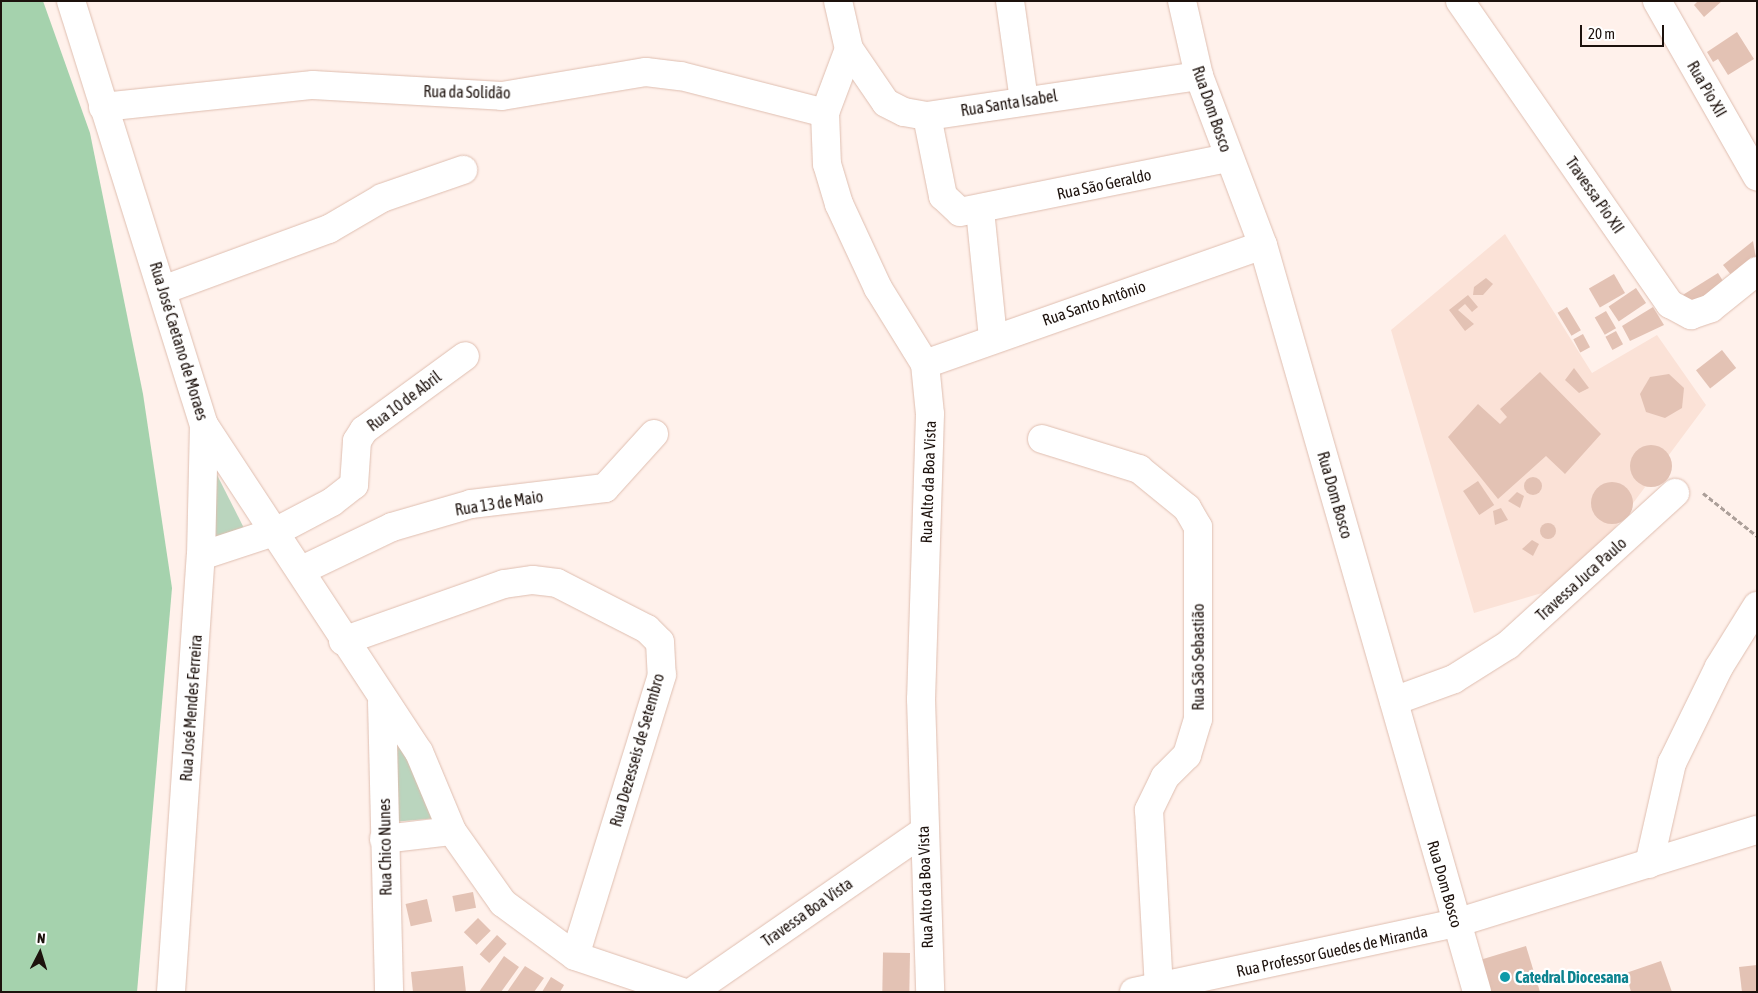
<!DOCTYPE html>
<html>
<head>
<meta charset="utf-8">
<style>
	body { margin:0 }
	#map { position:relative; width:1758px; height:993px; overflow:hidden; background:#fff1eb; font-family:"Asap Condensed",sans-serif }
	div>[style] { position:absolute }
	.built>* { inset:0; background:#fbe2d7 }
	.green>* { inset:0; background:#bad5be }
	.forest>* { inset:0; background:#a5d2ad }
	.building>* { inset:0; background:#e3c2b4; transform-origin:0 0 }
	.round { border-radius:50% }
	.path>* { height:3px; margin-top:-1.5px; transform-origin:0; background:repeating-linear-gradient(90deg,#ac9f99 0 5px,transparent 0 7.5px) }
	.roads { filter:drop-shadow(0 0 1px #dfbeb0) drop-shadow(0 0 1px #dfbeb0) }
	.minor>* { height:28px; margin:-14px; padding:0 14px; transform-origin:14px; border-radius:14px; background:#fff }
	.dots>* { width:14px; height:14px; translate:-50% -50%; box-sizing:border-box; border:2px solid #fff; border-radius:50% }
	span { translate:-50% -50%; white-space:nowrap; text-align:center; line-height:1.15; -webkit-text-stroke:4.5px #fff; paint-order:stroke }
	.street-label { font-size:16px; color:#1d120d }
	.culture-label { font-size:16px; color:#0d838f; font-weight:700 }
	.left { translate:0 -50%; text-align:left }
	.frame { position:absolute; inset:0; border:2px solid #1d120d; pointer-events:none }
	.north { position:absolute; left:15px; top:928px; width:50px; height:50px; -webkit-text-stroke:4px #fff; paint-order:stroke; rotate:5deg; font-size:14px; font-weight:700; line-height:20px; text-align:center; color:#1d120d }
	.north::after { content:''; display:block; margin:auto; width:18px; height:22px; background:#1d120d; clip-path:polygon(50% 0,100% 100%,50% 72%,0 100%) }
	.scale { position:absolute; left:1580px; top:25px; width:84px; height:22px; box-sizing:border-box; border:2px solid #1d120d; border-top:0; padding-left:6px; font-size:15px; line-height:18px; white-space:nowrap; color:#1d120d; -webkit-text-stroke:4px #fff; paint-order:stroke }
</style>
</head>
<body>
<div id="map">
	<div class="built">
		<i style="clip-path:polygon(1505px 234px,1592px 373px,1657px 335px,1706px 405px,1573px 584px,1474px 613px,1391px 330px)"></i>
	</div>
	<div class="green">
		<i style="clip-path:polygon(214px 469px,249px 538px,207px 548px)"></i>
		<i style="clip-path:polygon(394px 740px,412px 747px,438px 818px,393px 822px)"></i>
	</div>
	<div class="forest">
		<i style="clip-path:polygon(1px 1px,43px 1px,90px 133px,143px 394px,172px 588px,137px 992px,1px 992px)"></i>
	</div>
	<div class="building">
		<i style="clip-path:polygon(1698px 1px,1722px 1px,1704px 17px,1694px 5px)"></i>
		<i style="clip-path:polygon(1737px 32px,1754px 59px,1728px 75px,1718px 59px,1713px 62px,1707px 52px)"></i>
		<i style="clip-path:polygon(1753px 241px,1757px 264px,1736px 281px,1723px 265px)"></i>
		<i style="left:1718px;top:273px;width:19px;height:44px;rotate:58deg"></i>
		<i style="left:1614px;top:274px;width:22px;height:29px;rotate:60deg"></i>
		<i style="clip-path:polygon(1486px 278px,1493px 284px,1483px 295px,1473px 295px,1474px 287px)"></i>
		<i style="left:1636px;top:288px;width:18px;height:33px;rotate:56deg"></i>
		<i style="clip-path:polygon(1468px 295px,1478px 307px,1472px 312px,1465px 304px,1458px 310px,1474px 324px,1465px 331px,1449px 310px)"></i>
		<i style="left:1567px;top:307px;width:27px;height:11px;rotate:59deg"></i>
		<i style="clip-path:polygon(1653px 307px,1664px 325px,1630px 341px,1622px 326px)"></i>
		<i style="left:1606px;top:311px;width:20px;height:13px;rotate:60deg"></i>
		<i style="left:1616px;top:331px;width:15px;height:12px;rotate:62deg"></i>
		<i style="left:1583px;top:334px;width:15px;height:11px;rotate:62deg"></i>
		<i style="left:1722px;top:350px;width:23px;height:33px;rotate:52deg"></i>
		<i style="clip-path:polygon(1574px 368px,1589px 388px,1579px 393px,1565px 380px)"></i>
		<i style="clip-path:polygon(1540px 372px,1601px 434px,1565px 474px,1546px 456px,1498px 499px,1448px 437px,1478px 404px,1500px 424px,1507px 417px,1500px 409px)"></i>
		<i style="clip-path:polygon(1669px 374px,1684px 388px,1682px 408px,1665px 418px,1646px 412px,1640px 394px,1650px 377px)"></i>
		<i class="round" style="left:1630px;top:445px;width:42px;height:42px"></i>
		<i class="round" style="left:1524px;top:477px;width:18px;height:18px"></i>
		<i style="left:1478px;top:481px;width:29px;height:18px;rotate:56deg"></i>
		<i class="round" style="left:1591px;top:482px;width:42px;height:42px"></i>
		<i style="clip-path:polygon(1517px 492px,1524px 496px,1520px 508px,1508px 501px)"></i>
		<i style="clip-path:polygon(1501px 508px,1508px 520px,1495px 525px,1493px 511px)"></i>
		<i class="round" style="left:1540px;top:523px;width:16px;height:16px"></i>
		<i style="clip-path:polygon(1532px 540px,1539px 544px,1533px 556px,1522px 549px)"></i>
		<i style="left:473px;top:892px;width:16px;height:21px;rotate:79deg"></i>
		<i style="left:427px;top:899px;width:23px;height:22px;rotate:77deg"></i>
		<i style="left:478px;top:918px;width:18px;height:20px;rotate:45deg"></i>
		<i style="left:497px;top:935px;width:13px;height:26px;rotate:42deg"></i>
		<i style="clip-path:polygon(1526px 946px,1540px 992px,1479px 992px,1470px 963px)"></i>
		<i style="left:910px;top:953px;width:39px;height:27px;rotate:91deg"></i>
		<i style="clip-path:polygon(504px 956px,519px 967px,501px 992px,479px 992px)"></i>
		<i style="clip-path:polygon(1661px 961px,1672px 992px,1631px 992px,1626px 973px)"></i>
		<i style="clip-path:polygon(1757px 965px,1757px 992px,1742px 992px,1739px 967px)"></i>
		<i style="clip-path:polygon(463px 966px,466px 992px,413px 992px,411px 972px)"></i>
		<i style="clip-path:polygon(525px 966px,544px 978px,534px 992px,507px 992px)"></i>
		<i style="clip-path:polygon(551px 977px,564px 985px,560px 992px,542px 992px)"></i>
	</div>
	<div class="path">
		<i style="left:1703px;top:493px;width:69px;rotate:38.5deg"></i>
	</div>
	<div class="roads">
		<div class="minor">
			<i style="left:71px;top:1px;width:444px;rotate:72.6deg"></i>
			<i style="left:204px;top:425px;width:391px;rotate:56.7deg"></i>
			<i style="left:419px;top:752px;width:86px;rotate:67.3deg"></i>
			<i style="left:452px;top:831px;width:88px;rotate:54.7deg"></i>
			<i style="left:503px;top:903px;width:89px;rotate:36.4deg"></i>
			<i style="left:575px;top:956px;width:113px;rotate:18.6deg"></i>
			<i style="left:838px;top:1px;width:49px;rotate:77.1deg"></i>
			<i style="left:849px;top:49px;width:68px;rotate:110.6deg"></i>
			<i style="left:825px;top:113px;width:51px;rotate:87.8deg"></i>
			<i style="left:827px;top:164px;width:42px;rotate:73.3deg"></i>
			<i style="left:839px;top:204px;width:93px;rotate:65.1deg"></i>
			<i style="left:878px;top:288px;width:89px;rotate:58.3deg"></i>
			<i style="left:925px;top:364px;width:50px;rotate:84.3deg"></i>
			<i style="left:930px;top:414px;width:285px;rotate:91.8deg"></i>
			<i style="left:921px;top:699px;width:293px;rotate:88.2deg"></i>
			<i style="left:1010px;top:1px;width:100px;rotate:82deg"></i>
			<i style="left:1182px;top:1px;width:77px;rotate:77.2deg"></i>
			<i style="left:1199px;top:76px;width:181px;rotate:69.3deg"></i>
			<i style="left:1263px;top:245px;width:777px;rotate:74.01deg"></i>
			<i style="left:1460px;top:1px;width:369px;rotate:55.3deg"></i>
			<i style="left:1670px;top:304px;width:24px;rotate:28deg"></i>
			<i style="left:1691px;top:315px;width:21px;rotate:-19deg"></i>
			<i style="left:1711px;top:308px;width:59px;rotate:-38.8deg"></i>
			<i style="left:1657px;top:1px;width:202px;rotate:60.3deg"></i>
			<i style="left:849px;top:49px;width:65px;rotate:55.6deg"></i>
			<i style="left:886px;top:103px;width:20px;rotate:27deg"></i>
			<i style="left:904px;top:112px;width:23px;rotate:10deg"></i>
			<i style="left:927px;top:116px;width:275px;rotate:-8.4deg"></i>
			<i style="left:103px;top:107px;width:211px;rotate:-6deg"></i>
			<i style="left:313px;top:85px;width:189px;rotate:3.3deg"></i>
			<i style="left:502px;top:96px;width:146px;rotate:-9.5deg"></i>
			<i style="left:646px;top:72px;width:35px;rotate:7deg"></i>
			<i style="left:681px;top:76px;width:149px;rotate:14.4deg"></i>
			<i style="left:927px;top:116px;width:82px;rotate:78.7deg"></i>
			<i style="left:943px;top:196px;width:23px;rotate:43deg"></i>
			<i style="left:960px;top:212px;width:274px;rotate:-11.4deg"></i>
			<i style="left:980px;top:210px;width:129px;rotate:84.2deg"></i>
			<i style="left:163px;top:290px;width:177px;rotate:-20.2deg"></i>
			<i style="left:329px;top:229px;width:61px;rotate:-30.3deg"></i>
			<i style="left:382px;top:198px;width:86px;rotate:-19.1deg"></i>
			<i style="left:925px;top:364px;width:358px;rotate:-19.4deg"></i>
			<i style="left:1042px;top:439px;width:102px;rotate:17.2deg"></i>
			<i style="left:1139px;top:469px;width:62px;rotate:39.1deg"></i>
			<i style="left:1187px;top:508px;width:22px;rotate:60deg"></i>
			<i style="left:1198px;top:527px;width:192px;rotate:90deg"></i>
			<i style="left:1198px;top:719px;width:38px;rotate:107deg"></i>
			<i style="left:1187px;top:755px;width:31px;rotate:135deg"></i>
			<i style="left:1165px;top:777px;width:37px;rotate:116deg"></i>
			<i style="left:1149px;top:810px;width:178px;rotate:86.8deg"></i>
			<i style="left:201px;top:556px;width:80px;rotate:-18.2deg"></i>
			<i style="left:277px;top:531px;width:62px;rotate:-27.8deg"></i>
			<i style="left:332px;top:502px;width:28px;rotate:-38deg"></i>
			<i style="left:354px;top:485px;width:44px;rotate:-86.1deg"></i>
			<i style="left:357px;top:441px;width:13px;rotate:-58deg"></i>
			<i style="left:364px;top:430px;width:125px;rotate:-36.2deg"></i>
			<i style="left:302px;top:570px;width:100px;rotate:-25.5deg"></i>
			<i style="left:392px;top:527px;width:82px;rotate:-16.2deg"></i>
			<i style="left:471px;top:504px;width:135px;rotate:-6.8deg"></i>
			<i style="left:605px;top:488px;width:73px;rotate:-47.8deg"></i>
			<i style="left:343px;top:641px;width:171px;rotate:-19.5deg"></i>
			<i style="left:504px;top:584px;width:29px;rotate:-8deg"></i>
			<i style="left:533px;top:580px;width:24px;rotate:7deg"></i>
			<i style="left:557px;top:583px;width:101px;rotate:27.1deg"></i>
			<i style="left:647px;top:629px;width:18px;rotate:45deg"></i>
			<i style="left:660px;top:642px;width:33px;rotate:87deg"></i>
			<i style="left:662px;top:675px;width:294px;rotate:107.2deg"></i>
			<i style="left:1394px;top:701px;width:64px;rotate:-20.1deg"></i>
			<i style="left:1454px;top:679px;width:64px;rotate:-32.2deg"></i>
			<i style="left:1508px;top:645px;width:226px;rotate:-42.3deg"></i>
			<i style="left:382px;top:702px;width:290px;rotate:88.6deg"></i>
			<i style="left:384px;top:839px;width:68px;rotate:-6.7deg"></i>
			<i style="left:1649px;top:864px;width:104px;rotate:-77.2deg"></i>
			<i style="left:1672px;top:763px;width:107px;rotate:-63.9deg"></i>
			<i style="left:1719px;top:667px;width:72px;rotate:-58.1deg"></i>
			<i style="left:171px;top:992px;width:437px;rotate:-86.1deg"></i>
			<i style="left:201px;top:556px;width:131px;rotate:-88.7deg"></i>
			<i style="left:692px;top:992px;width:280px;rotate:-34.7deg"></i>
			<i style="left:1134px;top:992px;width:329px;rotate:-12.1deg"></i>
			<i style="left:1456px;top:923px;width:315px;rotate:-17.2deg"></i>
		</div>
	</div>
	<div class="dots">
		<i style="left:1505px;top:977px;background:#0f9aa8"></i>
	</div>
	<div class="street-label">
		<span style="left:1707px;top:89px;rotate:60deg">Rua Pio XII</span>
		<span style="left:467px;top:92px;rotate:1deg">Rua da Solidão</span>
		<span style="left:1009px;top:103px;rotate:-9deg">Rua Santa Isabel</span>
		<span style="left:1212px;top:109px;rotate:71deg">Rua Dom Bosco</span>
		<span style="left:1104px;top:184px;rotate:-12deg">Rua São Geraldo</span>
		<span style="left:1595px;top:195px;rotate:55deg">Travessa Pio XII</span>
		<span style="left:1094px;top:303px;rotate:-19deg">Rua Santo Antônio</span>
		<span style="left:179px;top:341px;rotate:73deg">Rua José Caetano de Moraes</span>
		<span style="left:404px;top:401px;rotate:-37deg">Rua 10 de Abril</span>
		<span style="left:928px;top:482px;rotate:-88deg">Rua Alto da Boa Vista</span>
		<span style="left:1335px;top:495px;rotate:74deg">Rua Dom Bosco</span>
		<span style="left:499px;top:503px;rotate:-9deg">Rua 13 de Maio</span>
		<span style="left:1581px;top:579px;rotate:-42deg">Travessa Juca Paulo</span>
		<span style="left:1198px;top:657px;rotate:-90deg">Rua São Sebastião</span>
		<span style="left:191px;top:708px;rotate:-86deg">Rua José Mendes Ferreira</span>
		<span style="left:637px;top:750px;rotate:-74deg">Rua Dezesseis de Setembro</span>
		<span style="left:385px;top:847px;rotate:-91deg">Rua Chico Nunes</span>
		<span style="left:1445px;top:884px;rotate:74deg">Rua Dom Bosco</span>
		<span style="left:925px;top:887px;rotate:-92deg">Rua Alto da Boa Vista</span>
		<span style="left:807px;top:912px;rotate:-35deg">Travessa Boa Vista</span>
		<span style="left:1332px;top:951px;rotate:-12deg">Rua Professor Guedes de Miranda</span>
	</div>
	<div class="culture-label">
		<span class="left" style="left:1515px;top:977px">Catedral Diocesana</span>
	</div>
	<div class="frame"></div>
	<div class="north">N</div>
	<div class="scale">20 m</div>
</div>
</body>
</html>
